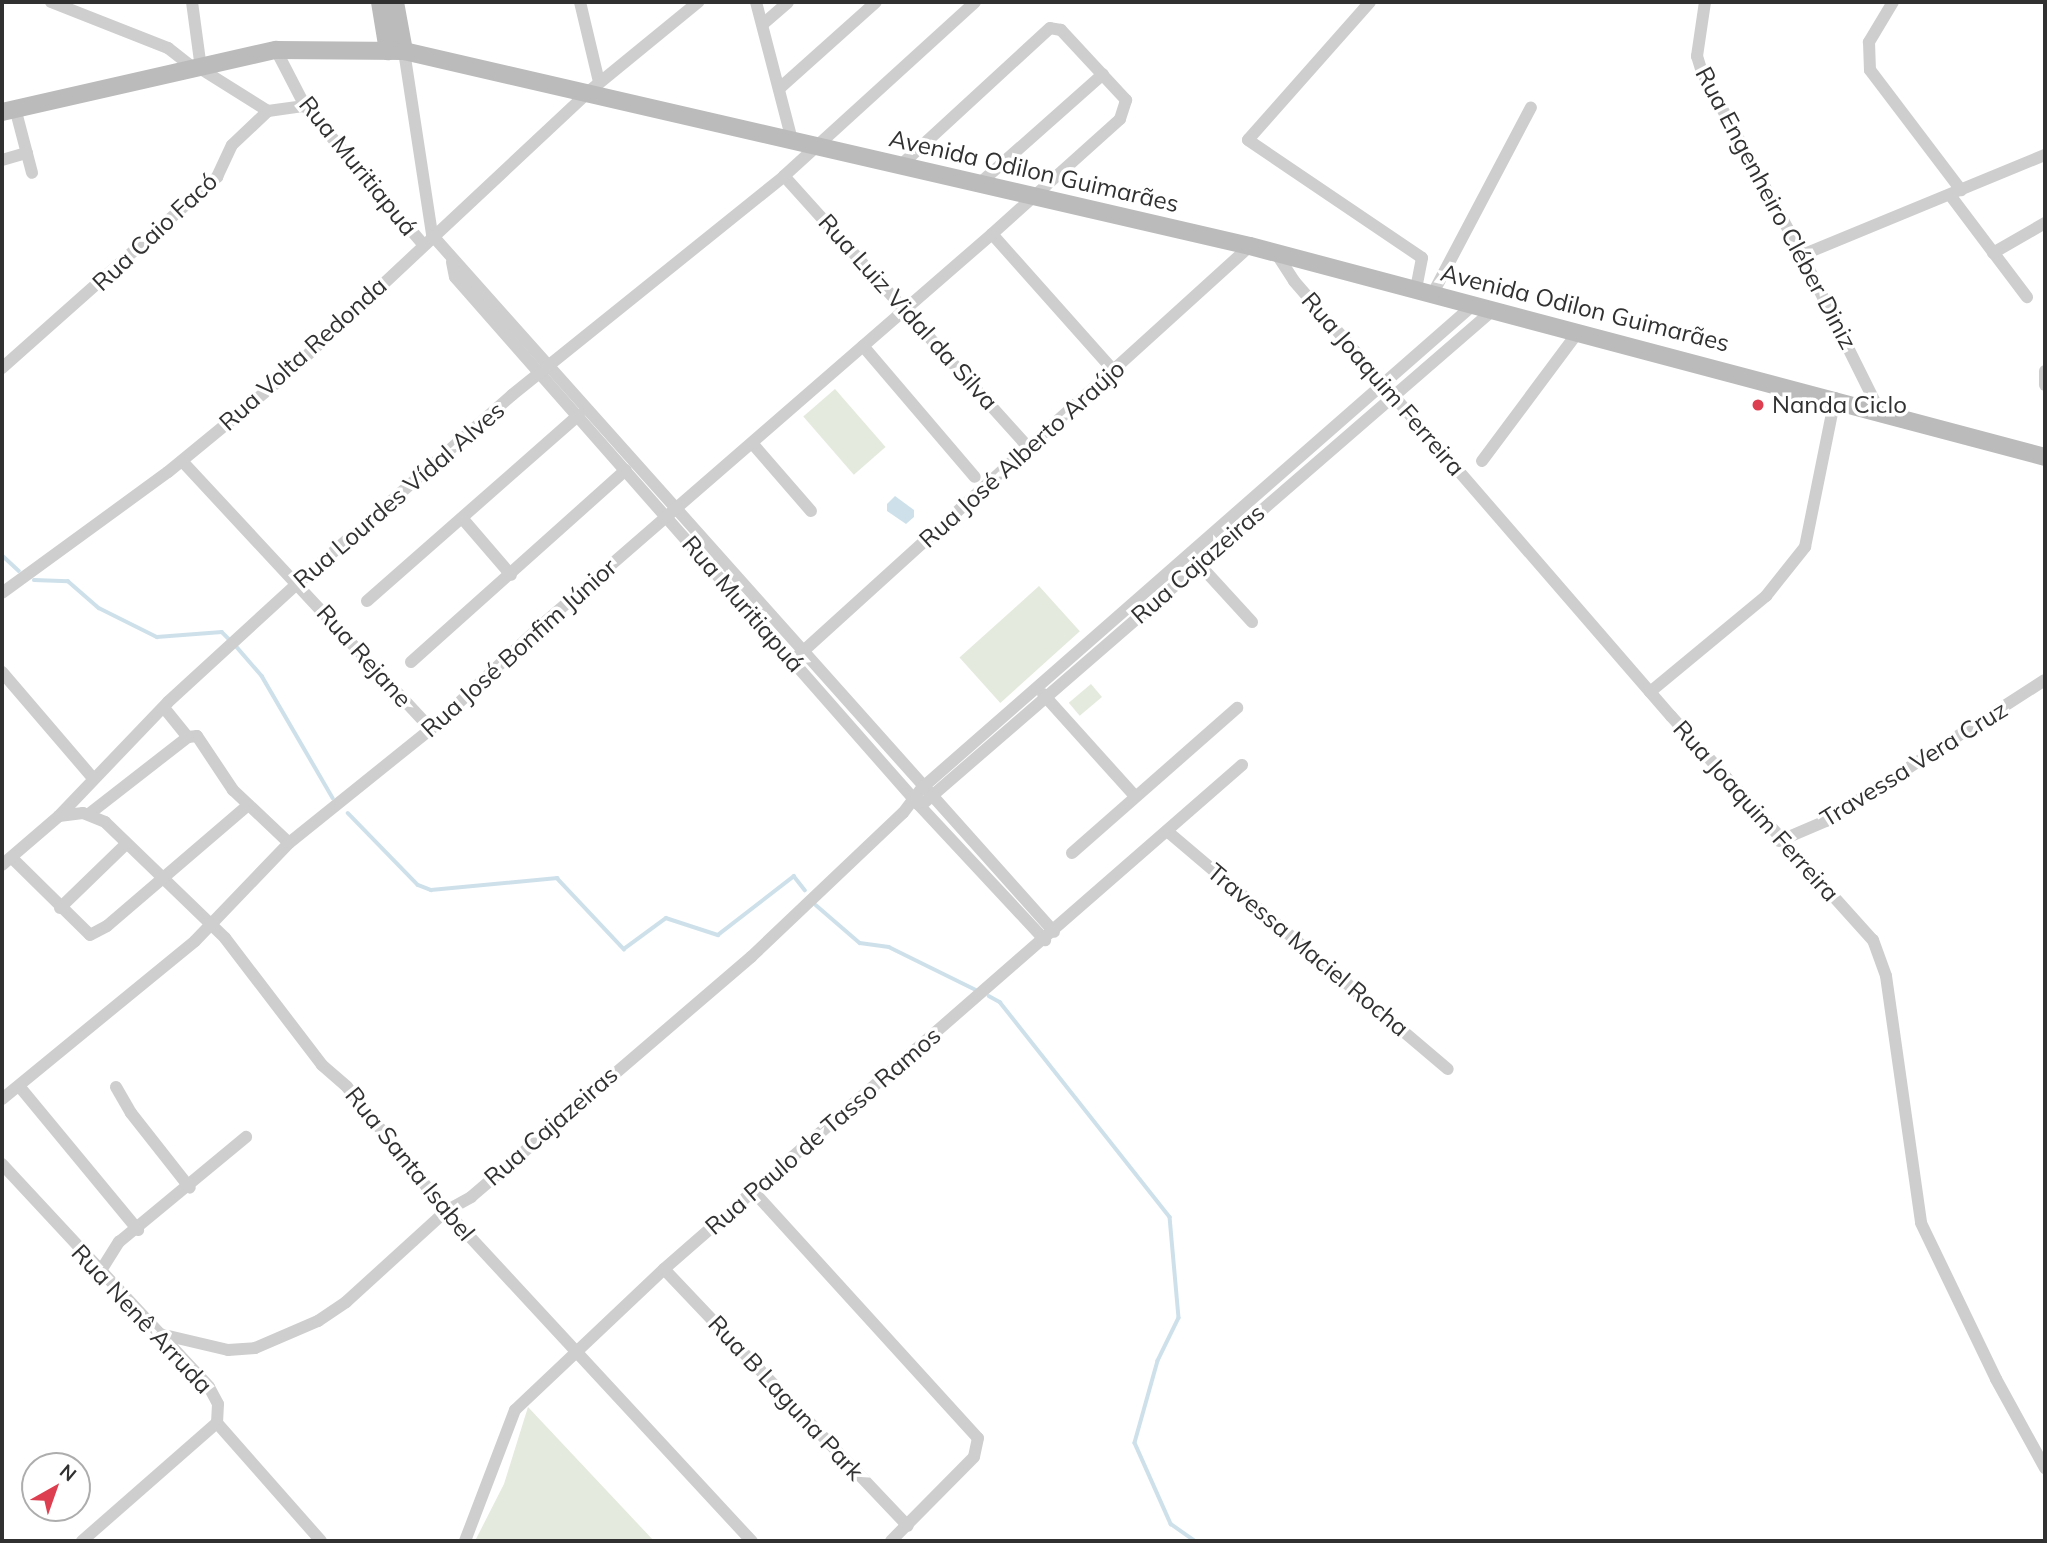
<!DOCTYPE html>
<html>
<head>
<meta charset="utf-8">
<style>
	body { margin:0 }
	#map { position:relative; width:2047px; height:1543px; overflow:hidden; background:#fff; font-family:Mulish,sans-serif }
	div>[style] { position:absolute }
	.green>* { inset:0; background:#e4eadd; transform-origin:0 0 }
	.water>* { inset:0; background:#cee1eb }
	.stream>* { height:3.5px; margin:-1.75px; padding:0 1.75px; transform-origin:1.75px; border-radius:1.75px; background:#cee1eb }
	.street>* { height:12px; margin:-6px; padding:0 6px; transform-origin:6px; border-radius:6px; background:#cecece }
	.secondary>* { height:18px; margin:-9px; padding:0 9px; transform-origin:9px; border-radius:9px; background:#bbb }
	.dots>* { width:19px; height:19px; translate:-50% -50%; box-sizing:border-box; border:4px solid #fff; border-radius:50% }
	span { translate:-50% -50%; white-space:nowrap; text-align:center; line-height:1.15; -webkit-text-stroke:7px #fff; paint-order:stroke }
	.street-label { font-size:24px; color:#313131 }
	.poi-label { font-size:24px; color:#313131 }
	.left { translate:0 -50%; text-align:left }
	.frame { position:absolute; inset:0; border:4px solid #313131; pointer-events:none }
	.north { position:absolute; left:21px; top:1452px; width:70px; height:70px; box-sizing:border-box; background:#fff; border:2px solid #adadad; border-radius:50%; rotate:40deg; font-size:19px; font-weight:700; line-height:28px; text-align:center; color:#313131 }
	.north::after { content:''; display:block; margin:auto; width:24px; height:32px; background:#dd3f50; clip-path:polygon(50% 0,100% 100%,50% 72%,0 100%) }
</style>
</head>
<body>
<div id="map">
	<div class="green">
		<i style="left:835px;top:389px;width:77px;height:42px;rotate:49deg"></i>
		<i style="left:1039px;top:586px;width:61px;height:107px;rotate:48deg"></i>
		<i style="left:1091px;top:684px;width:17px;height:29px;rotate:50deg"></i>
		<i style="clip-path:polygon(528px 1407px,654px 1541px,475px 1541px,504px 1484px)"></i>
	</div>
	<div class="water">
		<i style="clip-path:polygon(895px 496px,914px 510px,914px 517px,906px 524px,887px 511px,887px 504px)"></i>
	</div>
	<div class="stream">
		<i style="left:2px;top:555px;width:23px;rotate:43deg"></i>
		<i style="left:34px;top:580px;width:34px;rotate:2deg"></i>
		<i style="left:68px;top:581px;width:41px;rotate:41.1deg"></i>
		<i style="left:99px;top:608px;width:65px;rotate:26.6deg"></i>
		<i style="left:157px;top:637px;width:65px;rotate:-4.4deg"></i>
		<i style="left:222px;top:632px;width:13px;rotate:45deg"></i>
		<i style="left:236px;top:646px;width:40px;rotate:49deg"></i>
		<i style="left:262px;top:676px;width:141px;rotate:59.8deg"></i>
		<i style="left:348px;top:813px;width:100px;rotate:45.8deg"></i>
		<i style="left:418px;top:885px;width:14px;rotate:21deg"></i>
		<i style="left:431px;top:890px;width:127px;rotate:-5.4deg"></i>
		<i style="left:557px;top:878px;width:98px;rotate:46.7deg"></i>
		<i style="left:624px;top:949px;width:52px;rotate:-36.4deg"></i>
		<i style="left:666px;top:918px;width:55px;rotate:18.1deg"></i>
		<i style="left:718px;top:935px;width:96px;rotate:-37.8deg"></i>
		<i style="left:794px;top:876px;width:18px;rotate:52deg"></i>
		<i style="left:816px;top:905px;width:58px;rotate:40.8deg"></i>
		<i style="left:860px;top:943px;width:29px;rotate:8deg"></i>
		<i style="left:889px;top:947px;width:99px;rotate:26.3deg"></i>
		<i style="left:989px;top:996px;width:13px;rotate:29deg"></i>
		<i style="left:1000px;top:1002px;width:274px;rotate:51.7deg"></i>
		<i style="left:1170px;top:1217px;width:101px;rotate:84.9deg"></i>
		<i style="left:1179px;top:1318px;width:48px;rotate:116deg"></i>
		<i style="left:1158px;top:1361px;width:85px;rotate:105.7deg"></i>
		<i style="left:1135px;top:1443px;width:89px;rotate:66deg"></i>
		<i style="left:1171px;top:1524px;width:29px;rotate:35deg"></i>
	</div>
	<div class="street">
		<i style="left:51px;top:2px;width:126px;rotate:21.5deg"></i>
		<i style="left:168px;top:48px;width:29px;rotate:38deg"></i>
		<i style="left:192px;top:2px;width:68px;rotate:82.3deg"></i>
		<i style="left:201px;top:69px;width:79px;rotate:32.1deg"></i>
		<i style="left:580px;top:2px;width:82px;rotate:76.6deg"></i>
		<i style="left:756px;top:2px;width:143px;rotate:75.4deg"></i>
		<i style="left:1370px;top:2px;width:184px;rotate:131.5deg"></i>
		<i style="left:1248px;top:140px;width:210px;rotate:34.1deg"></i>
		<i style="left:1422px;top:258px;width:33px;rotate:101deg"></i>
		<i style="left:1705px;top:2px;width:55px;rotate:98.4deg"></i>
		<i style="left:1697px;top:56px;width:17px;rotate:73deg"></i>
		<i style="left:1702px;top:72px;width:209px;rotate:61.3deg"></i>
		<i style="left:1802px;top:255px;width:173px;rotate:63.6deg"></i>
		<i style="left:1893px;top:2px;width:47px;rotate:121deg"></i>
		<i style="left:1869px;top:42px;width:28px;rotate:88deg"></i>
		<i style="left:1870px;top:70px;width:151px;rotate:52.8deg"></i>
		<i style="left:763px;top:24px;width:33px;rotate:-41deg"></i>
		<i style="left:276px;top:50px;width:63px;rotate:62.6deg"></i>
		<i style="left:305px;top:106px;width:180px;rotate:49.5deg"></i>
		<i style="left:404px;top:51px;width:186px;rotate:81.3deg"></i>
		<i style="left:432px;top:235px;width:934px;rotate:48.25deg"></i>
		<i style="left:781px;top:87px;width:127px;rotate:-41.8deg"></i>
		<i style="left:15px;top:108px;width:67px;rotate:75.3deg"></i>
		<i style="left:2px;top:160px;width:26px;rotate:-16deg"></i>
		<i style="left:784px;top:176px;width:367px;rotate:48deg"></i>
		<i style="left:980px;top:183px;width:164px;rotate:-41.5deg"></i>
		<i style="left:1950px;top:195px;width:128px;rotate:53deg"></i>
		<i style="left:992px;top:234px;width:183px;rotate:48.3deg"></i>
		<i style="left:1276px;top:253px;width:33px;rotate:57deg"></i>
		<i style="left:1294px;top:281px;width:576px;rotate:49.09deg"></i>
		<i style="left:1671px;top:716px;width:302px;rotate:48deg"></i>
		<i style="left:1873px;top:940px;width:38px;rotate:70deg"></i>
		<i style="left:1886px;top:976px;width:249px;rotate:81.9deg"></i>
		<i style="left:1921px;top:1223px;width:173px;rotate:64.3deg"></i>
		<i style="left:1996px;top:1379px;width:102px;rotate:61.2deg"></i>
		<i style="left:1993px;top:253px;width:60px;rotate:-30deg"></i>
		<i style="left:1802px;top:255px;width:263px;rotate:-22.4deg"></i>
		<i style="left:452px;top:262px;width:15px;rotate:79deg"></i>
		<i style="left:455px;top:277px;width:703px;rotate:48.69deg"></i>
		<i style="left:919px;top:805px;width:185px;rotate:47deg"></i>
		<i style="left:1432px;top:295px;width:212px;rotate:-62.2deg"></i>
		<i style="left:863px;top:346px;width:172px;rotate:49.5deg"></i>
		<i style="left:2px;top:368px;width:288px;rotate:-41.6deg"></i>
		<i style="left:217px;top:177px;width:35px;rotate:-65deg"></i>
		<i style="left:232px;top:145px;width:50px;rotate:-43.4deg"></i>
		<i style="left:268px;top:111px;width:37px;rotate:-8deg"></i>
		<i style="left:2045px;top:371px;width:14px;rotate:90deg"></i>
		<i style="left:752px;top:443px;width:90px;rotate:49.1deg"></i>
		<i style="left:182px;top:461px;width:366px;rotate:47.1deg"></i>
		<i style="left:1482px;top:461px;width:161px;rotate:-53.3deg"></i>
		<i style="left:462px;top:518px;width:75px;rotate:49.3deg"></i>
		<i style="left:1198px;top:563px;width:80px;rotate:47.5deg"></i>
		<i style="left:2px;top:593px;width:205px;rotate:-36.1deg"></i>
		<i style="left:168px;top:472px;width:151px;rotate:-39.4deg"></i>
		<i style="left:285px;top:376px;width:414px;rotate:-43.1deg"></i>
		<i style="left:587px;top:93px;width:144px;rotate:-39.3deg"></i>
		<i style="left:367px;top:601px;width:282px;rotate:-41.3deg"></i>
		<i style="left:799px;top:655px;width:609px;rotate:-42.2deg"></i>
		<i style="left:411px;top:662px;width:288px;rotate:-41.8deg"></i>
		<i style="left:2px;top:672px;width:140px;rotate:49.4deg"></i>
		<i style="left:1650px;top:692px;width:151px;rotate:-39.6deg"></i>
		<i style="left:1766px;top:596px;width:63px;rotate:-51.5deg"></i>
		<i style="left:1805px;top:547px;width:152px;rotate:-78.6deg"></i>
		<i style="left:1043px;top:694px;width:137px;rotate:48deg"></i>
		<i style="left:165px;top:709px;width:36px;rotate:51deg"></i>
		<i style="left:188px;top:737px;width:9px;rotate:-6deg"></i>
		<i style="left:197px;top:736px;width:65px;rotate:56.3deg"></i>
		<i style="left:233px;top:790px;width:77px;rotate:43.4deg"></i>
		<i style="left:925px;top:802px;width:750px;rotate:-40.89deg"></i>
		<i style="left:89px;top:814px;width:125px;rotate:-37.9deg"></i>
		<i style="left:59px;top:816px;width:24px;rotate:-7deg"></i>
		<i style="left:83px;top:813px;width:24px;rotate:22deg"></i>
		<i style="left:105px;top:822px;width:167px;rotate:44deg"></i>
		<i style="left:225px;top:938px;width:160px;rotate:52.6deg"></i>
		<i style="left:322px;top:1065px;width:33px;rotate:41deg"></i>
		<i style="left:347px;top:1087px;width:159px;rotate:51.4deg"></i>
		<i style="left:446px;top:1211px;width:450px;rotate:47.2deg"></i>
		<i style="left:1167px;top:831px;width:368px;rotate:40.3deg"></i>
		<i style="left:1779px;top:841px;width:51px;rotate:-23.1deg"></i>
		<i style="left:1826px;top:821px;width:260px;rotate:-32.8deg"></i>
		<i style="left:1072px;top:853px;width:220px;rotate:-41.3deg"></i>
		<i style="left:13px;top:859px;width:108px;rotate:44.6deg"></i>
		<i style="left:90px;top:935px;width:19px;rotate:-28deg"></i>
		<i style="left:107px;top:926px;width:186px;rotate:-40.6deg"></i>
		<i style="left:2px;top:865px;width:75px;rotate:-40.7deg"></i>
		<i style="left:59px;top:816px;width:158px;rotate:-46.3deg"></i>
		<i style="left:168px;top:702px;width:176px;rotate:-42.5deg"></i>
		<i style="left:298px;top:583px;width:285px;rotate:-41.3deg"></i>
		<i style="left:512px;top:395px;width:349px;rotate:-38.8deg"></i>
		<i style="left:784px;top:176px;width:258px;rotate:-42.3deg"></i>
		<i style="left:60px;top:908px;width:92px;rotate:-44.1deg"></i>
		<i style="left:19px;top:1086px;width:187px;rotate:50.4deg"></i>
		<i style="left:116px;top:1087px;width:30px;rotate:60deg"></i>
		<i style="left:131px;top:1113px;width:95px;rotate:51.8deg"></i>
		<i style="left:2px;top:1099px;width:249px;rotate:-39.3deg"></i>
		<i style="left:195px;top:941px;width:136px;rotate:-46.2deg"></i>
		<i style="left:289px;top:843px;width:182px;rotate:-38.8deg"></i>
		<i style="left:431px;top:729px;width:155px;rotate:-43.2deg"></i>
		<i style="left:544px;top:623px;width:593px;rotate:-40.97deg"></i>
		<i style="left:992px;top:234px;width:172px;rotate:-41.9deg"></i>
		<i style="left:1120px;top:119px;width:20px;rotate:-72deg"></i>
		<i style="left:1126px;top:100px;width:96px;rotate:-132.9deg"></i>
		<i style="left:1061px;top:30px;width:11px;rotate:-170deg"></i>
		<i style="left:1050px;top:28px;width:202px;rotate:137.4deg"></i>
		<i style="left:2px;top:1164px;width:304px;rotate:47.1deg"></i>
		<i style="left:209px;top:1387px;width:19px;rotate:62deg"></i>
		<i style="left:218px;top:1404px;width:19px;rotate:93deg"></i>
		<i style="left:217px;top:1423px;width:157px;rotate:48.6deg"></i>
		<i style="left:753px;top:1191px;width:334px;rotate:47.7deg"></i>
		<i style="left:978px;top:1438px;width:19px;rotate:102deg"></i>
		<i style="left:974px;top:1457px;width:118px;rotate:134.7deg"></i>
		<i style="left:664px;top:1269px;width:354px;rotate:46.5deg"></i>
		<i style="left:100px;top:1272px;width:36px;rotate:-58deg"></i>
		<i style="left:119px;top:1242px;width:165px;rotate:-39.6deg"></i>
		<i style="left:160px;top:1334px;width:70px;rotate:13.2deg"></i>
		<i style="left:228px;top:1350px;width:27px;rotate:-4deg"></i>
		<i style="left:255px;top:1348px;width:69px;rotate:-23.2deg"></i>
		<i style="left:318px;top:1321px;width:34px;rotate:-34deg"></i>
		<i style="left:346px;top:1302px;width:135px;rotate:-42.3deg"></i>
		<i style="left:446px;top:1211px;width:29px;rotate:-29deg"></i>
		<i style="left:471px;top:1197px;width:369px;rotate:-40.6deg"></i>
		<i style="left:751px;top:957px;width:209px;rotate:-43.5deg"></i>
		<i style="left:903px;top:813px;width:31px;rotate:-53deg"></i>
		<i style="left:922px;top:788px;width:731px;rotate:-41.23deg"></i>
		<i style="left:82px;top:1541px;width:179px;rotate:-41.2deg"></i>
		<i style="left:465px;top:1541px;width:140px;rotate:-69.1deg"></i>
		<i style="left:515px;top:1410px;width:205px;rotate:-43.4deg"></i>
		<i style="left:664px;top:1269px;width:767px;rotate:-41.09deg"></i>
	</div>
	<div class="secondary">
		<i style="left:380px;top:2px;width:50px;rotate:80.7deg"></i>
		<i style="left:395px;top:2px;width:50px;rotate:79.6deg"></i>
		<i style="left:2px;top:112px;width:281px;rotate:-12.8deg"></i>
		<i style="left:276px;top:50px;width:128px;rotate:0.4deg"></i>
		<i style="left:404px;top:51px;width:868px;rotate:12.98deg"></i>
		<i style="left:1250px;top:246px;width:823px;rotate:14.86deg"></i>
	</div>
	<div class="dots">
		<i style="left:1758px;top:405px;background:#dd3f50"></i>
	</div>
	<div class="street-label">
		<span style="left:358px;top:166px;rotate:51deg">Rua Muritiapuá</span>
		<span style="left:1034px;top:171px;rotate:13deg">Avenida Odilon Guimarães</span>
		<span style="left:1776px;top:208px;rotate:62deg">Rua Engenheiro Cléber Diniz</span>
		<span style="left:155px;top:232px;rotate:-43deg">Rua Caio Facó</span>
		<span style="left:1585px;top:308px;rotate:14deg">Avenida Odilon Guimarães</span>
		<span style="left:908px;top:312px;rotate:48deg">Rua Luiz Vidal da Silva</span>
		<span style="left:303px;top:354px;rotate:-42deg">Rua Volta Redonda</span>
		<span style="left:1383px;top:384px;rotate:49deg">Rua Joaquim Ferreira</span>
		<span style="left:1022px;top:454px;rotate:-42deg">Rua José Alberto Araújo</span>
		<span style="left:399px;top:495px;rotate:-41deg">Rua Lourdes Vídal Alves</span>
		<span style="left:1198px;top:564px;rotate:-41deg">Rua Cajazeiras</span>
		<span style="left:743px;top:604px;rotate:49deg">Rua Muritiapuá</span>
		<span style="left:519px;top:648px;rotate:-42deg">Rua José Bonfim Júnior</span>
		<span style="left:364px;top:656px;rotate:48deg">Rua Rejane</span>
		<span style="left:1914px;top:764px;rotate:-32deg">Travessa Vera Cruz</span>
		<span style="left:1756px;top:811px;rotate:48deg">Rua Joaquim Ferreira</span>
		<span style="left:1308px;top:950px;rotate:40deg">Travessa Maciel Rocha</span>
		<span style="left:551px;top:1126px;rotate:-41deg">Rua Cajazeiras</span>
		<span style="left:823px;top:1131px;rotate:-41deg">Rua Paulo de Tasso Ramos</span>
		<span style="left:410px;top:1164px;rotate:51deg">Rua Santa Isabel</span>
		<span style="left:142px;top:1319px;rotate:47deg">Rua Nenê Arruda</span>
		<span style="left:786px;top:1398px;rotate:47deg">Rua B Laguna Park</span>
	</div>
	<div class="poi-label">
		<span class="left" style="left:1772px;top:405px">Nanda Ciclo</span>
	</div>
	<div class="frame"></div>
	<div class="north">N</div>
</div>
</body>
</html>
